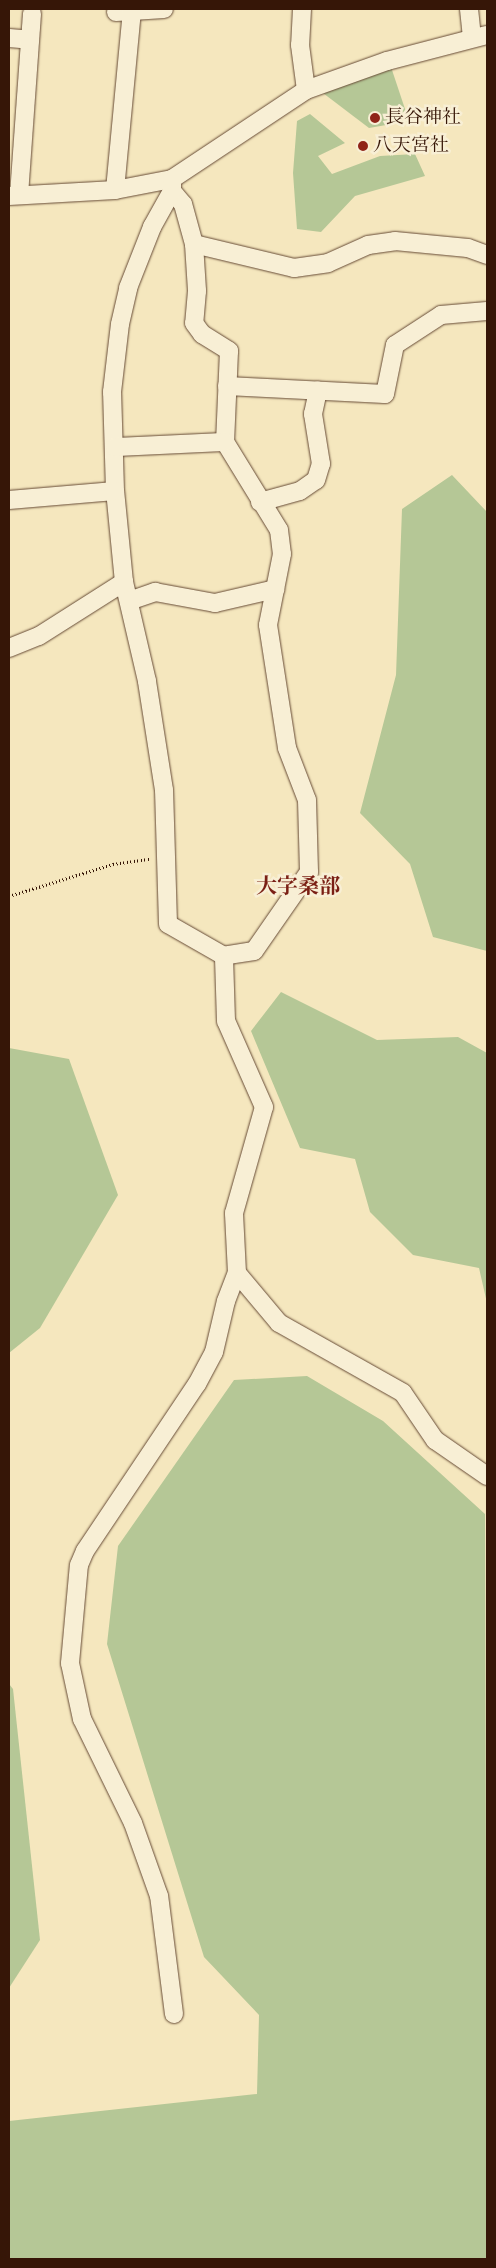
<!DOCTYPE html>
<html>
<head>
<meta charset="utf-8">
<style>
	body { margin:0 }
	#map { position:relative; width:496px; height:2268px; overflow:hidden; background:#f5e7be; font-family:"IM FELL DW Pica","Noto Serif JP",serif }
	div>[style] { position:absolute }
	.green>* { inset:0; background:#b5c796 }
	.path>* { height:3px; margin-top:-1.5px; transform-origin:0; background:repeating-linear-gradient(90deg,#361607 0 1px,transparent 0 3.5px) }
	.roads { filter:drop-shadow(0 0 1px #664a35) drop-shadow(0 0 1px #664a35) }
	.minor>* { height:18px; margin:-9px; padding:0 9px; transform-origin:9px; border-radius:9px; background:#f8efd5 }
	.dots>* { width:14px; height:14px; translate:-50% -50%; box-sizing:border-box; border:2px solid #f8efd5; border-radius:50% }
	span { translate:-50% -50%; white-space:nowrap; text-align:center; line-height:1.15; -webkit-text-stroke:5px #f8efd5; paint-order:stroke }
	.poi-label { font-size:19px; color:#361607 }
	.left { translate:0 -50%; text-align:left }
	.quarter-label { font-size:21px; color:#7a1f14; font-weight:700 }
	.frame { position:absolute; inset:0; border:10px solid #361607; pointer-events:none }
</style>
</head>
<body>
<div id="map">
	<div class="green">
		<i style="clip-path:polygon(391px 67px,409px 121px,369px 128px,319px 90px)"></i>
		<i style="clip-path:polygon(310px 114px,345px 143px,318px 156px,332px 174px,380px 156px,415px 154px,425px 176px,355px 196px,321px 232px,297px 229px,293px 173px,297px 121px)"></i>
		<i style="clip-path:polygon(452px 475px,487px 512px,487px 951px,433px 937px,410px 864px,360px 813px,396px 675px,402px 509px)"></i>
		<i style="clip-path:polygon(281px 992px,377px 1040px,458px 1037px,487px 1053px,487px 1303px,479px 1268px,413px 1255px,370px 1212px,355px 1159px,300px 1148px,251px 1031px)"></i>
		<i style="clip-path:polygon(9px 1048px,69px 1059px,118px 1195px,40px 1328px,9px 1353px)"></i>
		<i style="clip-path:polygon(307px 1376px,383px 1421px,485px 1514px,487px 2259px,9px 2259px,9px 2121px,257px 2094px,259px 2015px,204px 1957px,107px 1644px,118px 1546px,234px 1380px)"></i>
		<i style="clip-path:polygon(9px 1684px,13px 1689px,40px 1940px,9px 1988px)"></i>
	</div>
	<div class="path">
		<i style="left:9px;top:896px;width:109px;rotate:-17.1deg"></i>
		<i style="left:113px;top:864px;width:37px;rotate:-8deg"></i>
	</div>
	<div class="roads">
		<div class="minor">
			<i style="left:302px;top:9px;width:36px;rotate:93deg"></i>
			<i style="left:300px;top:45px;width:45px;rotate:82.4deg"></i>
			<i style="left:469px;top:9px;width:28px;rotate:84deg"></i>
			<i style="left:116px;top:12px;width:48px;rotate:-3.6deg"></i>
			<i style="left:9px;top:38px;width:21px;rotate:5deg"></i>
			<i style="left:115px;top:190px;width:180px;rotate:-84.6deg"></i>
			<i style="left:172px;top:191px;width:17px;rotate:50deg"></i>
			<i style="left:183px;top:204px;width:41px;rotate:74.6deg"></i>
			<i style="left:194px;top:244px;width:47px;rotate:86.3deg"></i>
			<i style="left:197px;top:291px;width:32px;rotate:95deg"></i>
			<i style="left:194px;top:323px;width:14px;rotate:54deg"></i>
			<i style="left:202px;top:334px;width:32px;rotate:32deg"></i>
			<i style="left:229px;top:351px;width:91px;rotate:92.5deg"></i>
			<i style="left:225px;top:442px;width:103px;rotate:58.5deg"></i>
			<i style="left:279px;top:530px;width:24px;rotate:83deg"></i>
			<i style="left:282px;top:554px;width:72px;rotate:101.2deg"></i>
			<i style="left:268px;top:625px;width:124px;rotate:81.2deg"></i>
			<i style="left:287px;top:748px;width:56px;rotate:69deg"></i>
			<i style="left:307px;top:800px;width:72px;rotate:88.4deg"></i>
			<i style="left:309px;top:872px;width:96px;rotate:124.8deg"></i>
			<i style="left:254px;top:951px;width:30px;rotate:171deg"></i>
			<i style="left:224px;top:956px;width:64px;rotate:-150.3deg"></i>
			<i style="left:168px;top:924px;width:134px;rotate:-91.7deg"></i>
			<i style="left:164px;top:790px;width:110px;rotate:-98.9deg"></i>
			<i style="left:147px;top:681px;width:102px;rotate:-103.1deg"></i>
			<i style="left:124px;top:582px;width:91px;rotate:-95.6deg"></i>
			<i style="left:115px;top:491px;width:99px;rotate:-91.7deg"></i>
			<i style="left:112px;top:392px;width:68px;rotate:-83.3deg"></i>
			<i style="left:120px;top:324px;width:37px;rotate:-77deg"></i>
			<i style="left:128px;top:288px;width:66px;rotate:-68.5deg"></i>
			<i style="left:152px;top:227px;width:41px;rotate:-60.9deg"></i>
			<i style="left:172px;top:191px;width:12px;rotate:-90deg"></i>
			<i style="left:19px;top:195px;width:182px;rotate:-85.9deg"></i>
			<i style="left:9px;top:196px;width:106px;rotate:-3.2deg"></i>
			<i style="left:115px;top:190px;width:58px;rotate:-10.9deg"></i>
			<i style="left:172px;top:179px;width:161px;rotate:-33.6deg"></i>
			<i style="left:306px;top:90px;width:86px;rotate:-19.7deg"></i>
			<i style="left:387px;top:61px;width:103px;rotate:-14.6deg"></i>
			<i style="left:194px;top:244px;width:103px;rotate:13.5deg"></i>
			<i style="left:294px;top:268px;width:34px;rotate:-8deg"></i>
			<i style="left:328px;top:263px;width:44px;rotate:-24.2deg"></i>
			<i style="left:368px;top:245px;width:27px;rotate:-8deg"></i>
			<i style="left:395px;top:241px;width:73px;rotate:5.5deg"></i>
			<i style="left:468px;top:248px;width:20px;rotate:20deg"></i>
			<i style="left:227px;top:386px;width:158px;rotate:2.9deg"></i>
			<i style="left:385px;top:394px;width:50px;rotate:-78.5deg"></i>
			<i style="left:395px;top:345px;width:55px;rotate:-33.1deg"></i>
			<i style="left:441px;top:315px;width:46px;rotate:-5deg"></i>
			<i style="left:115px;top:447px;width:110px;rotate:-2.6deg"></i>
			<i style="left:9px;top:500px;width:106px;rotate:-4.9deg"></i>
			<i style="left:260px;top:502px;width:41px;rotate:-15.4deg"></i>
			<i style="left:300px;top:491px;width:19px;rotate:-35deg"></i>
			<i style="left:316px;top:480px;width:17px;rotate:-73deg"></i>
			<i style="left:321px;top:464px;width:51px;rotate:-99.1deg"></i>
			<i style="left:313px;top:414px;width:24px;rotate:-78deg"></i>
			<i style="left:129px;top:601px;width:28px;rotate:-19deg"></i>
			<i style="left:155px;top:592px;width:61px;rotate:10.4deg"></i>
			<i style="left:215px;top:603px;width:62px;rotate:-13.1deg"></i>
			<i style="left:9px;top:648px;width:32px;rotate:-22deg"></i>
			<i style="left:39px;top:636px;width:101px;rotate:-32.4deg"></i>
			<i style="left:237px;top:1273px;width:65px;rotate:50deg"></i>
			<i style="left:279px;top:1323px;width:142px;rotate:29.4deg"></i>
			<i style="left:403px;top:1393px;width:57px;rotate:55.8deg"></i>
			<i style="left:435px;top:1440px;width:63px;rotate:34.7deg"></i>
			<i style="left:174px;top:2014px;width:119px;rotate:-97.2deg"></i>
			<i style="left:159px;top:1896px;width:77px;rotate:-109.6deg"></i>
			<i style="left:133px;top:1823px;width:116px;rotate:-116.1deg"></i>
			<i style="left:82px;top:1719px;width:57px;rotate:-102.1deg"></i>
			<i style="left:70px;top:1663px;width:98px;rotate:-84.8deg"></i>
			<i style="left:79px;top:1565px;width:15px;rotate:-67deg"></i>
			<i style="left:85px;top:1551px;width:201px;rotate:-56.2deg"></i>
			<i style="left:197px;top:1384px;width:36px;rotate:-62deg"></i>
			<i style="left:214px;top:1352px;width:52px;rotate:-76.8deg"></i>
			<i style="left:226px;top:1301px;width:30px;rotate:-69deg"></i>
			<i style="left:237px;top:1273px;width:60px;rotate:-92.9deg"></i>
			<i style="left:234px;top:1213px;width:110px;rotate:-74.2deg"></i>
			<i style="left:264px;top:1107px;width:94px;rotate:-113.8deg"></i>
			<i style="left:226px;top:1021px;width:65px;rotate:-91.8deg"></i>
		</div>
	</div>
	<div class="dots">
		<i style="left:375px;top:118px;background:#8f2418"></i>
		<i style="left:363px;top:146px;background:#8f2418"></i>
	</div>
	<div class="poi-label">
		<span class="left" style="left:385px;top:118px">長谷神社</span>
		<span class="left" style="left:373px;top:146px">八天宮社</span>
	</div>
	<div class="quarter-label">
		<span style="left:298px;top:887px">大字桑部</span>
	</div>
	<div class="frame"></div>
</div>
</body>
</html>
